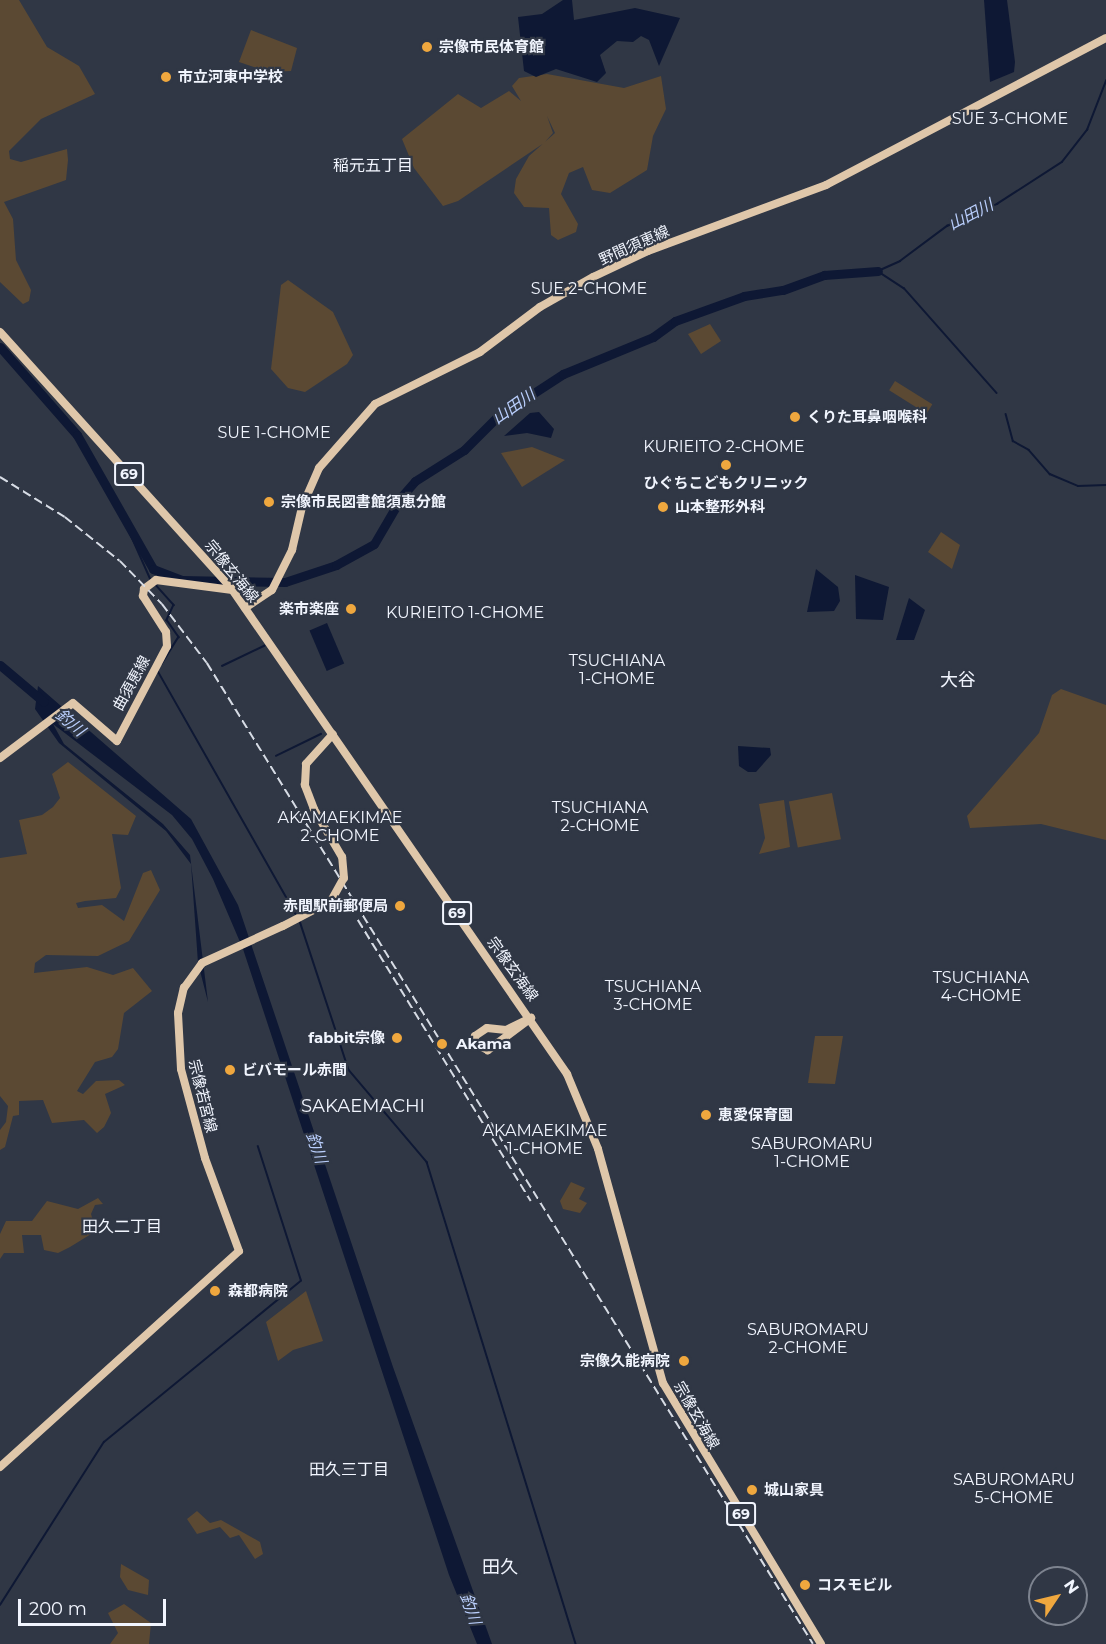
<!DOCTYPE html>
<html>
<head>
<meta charset="utf-8">
<style>
	body { margin:0 }
	#map { position:relative; width:1106px; height:1644px; overflow:hidden; background:#303745; font-family:Montserrat,"Noto Sans JP",sans-serif }
	div>[style] { position:absolute }
	.green>* { inset:0; background:#5b4933; transform-origin:0 0 }
	.water>* { inset:0; background:#0e1834; transform-origin:0 0 }
	.stream>* { height:1.5px; margin:-0.75px; padding:0 0.75px; transform-origin:0.75px; border-radius:0.75px; background:#0e1834 }
	.river>* { height:9px; margin:-4.5px; padding:0 4.5px; transform-origin:4.5px; border-radius:4.5px; background:#0e1834 }
	.major>* { height:8px; margin:-4px; padding:0 4px; transform-origin:4px; border-radius:4px; background:#dfc7aa }
	.rail>* { height:1.5px; margin-top:-0.75px; transform-origin:0; background:repeating-linear-gradient(90deg,#d7dce5 0 9px,transparent 0 13.5px) }
	.major-bridge>* { height:8px; margin:-4px; padding:0 4px; transform-origin:4px; border-radius:4px; background:#dfc7aa }
	.dots>* { width:16px; height:16px; translate:-50% -50%; box-sizing:border-box; border:3px solid #303745; border-radius:50% }
	span { translate:-50% -50%; white-space:nowrap; text-align:center; line-height:1.15; -webkit-text-stroke:4.5px #303745; paint-order:stroke }
	.shield-label span { padding:2px 4px; background:#303745; border:2px solid; border-radius:4px; -webkit-text-stroke-width:0 }
	.shield-label { font-size:14px; color:#f1f5fe; font-weight:700 }
	.poi-label { font-size:15px; color:#f1f5fe; font-weight:700 }
	.left { translate:0 -50%; text-align:left }
	.right { translate:-100% -50%; text-align:right }
	.street-label { font-size:15px; color:#f1f5fe }
	.neighbourhood-label { font-size:16px; color:#f1f5fe }
	.water-label { font-size:16px; color:#bacffd; font-style:italic }
	.quarter-label { font-size:18px; color:#f1f5fe }
	.north { position:absolute; left:1028px; top:1566px; width:60px; height:60px; box-sizing:border-box; background:#303745; border:2px solid #7d838f; border-radius:50%; rotate:55deg; font-size:16px; font-weight:700; line-height:24px; text-align:center; color:#f1f5fe }
	.north::after { content:''; display:block; margin:auto; width:21px; height:27px; background:#efa73e; clip-path:polygon(50% 0,100% 100%,50% 72%,0 100%) }
	.scale { position:absolute; left:18px; top:1599px; width:148px; height:27px; box-sizing:border-box; border:3px solid #f1f5fe; border-top:0; padding-left:8px; font-size:18px; line-height:21px; white-space:nowrap; color:#f1f5fe; -webkit-text-stroke:4px #303745; paint-order:stroke }
</style>
</head>
<body>
<div id="map">
	<div class="green">
		<i style="clip-path:polygon(0 0,19px 0,47px 47px,79px 66px,95px 94px,41px 119px,9px 151px,10px 159px,21px 162px,67px 149px,68px 160px,66px 180px,4px 202px,13px 219px,16px 260px,31px 290px,29px 301px,23px 304px,0 282px)"></i>
		<i style="clip-path:polygon(251px 30px,297px 48px,291px 71px,268px 72px,239px 62px)"></i>
		<i style="clip-path:polygon(547px 74px,624px 88px,661px 76px,666px 109px,653px 136px,647px 170px,610px 193px,592px 190px,583px 167px,569px 173px,561px 194px,578px 224px,576px 232px,558px 240px,551px 235px,549px 208px,524px 207px,514px 193px,516px 179px,529px 156px,555px 133px,547px 116px,553px 133px,544px 143px,458px 201px,443px 206px,414px 168px,402px 139px,458px 94px,481px 108px,509px 91px,521px 101px,512px 86px,519px 78px)"></i>
		<i style="clip-path:polygon(288px 280px,333px 312px,353px 355px,347px 364px,305px 392px,288px 388px,271px 369px,281px 285px)"></i>
		<i style="clip-path:polygon(710px 324px,721px 341px,701px 354px,688px 334px)"></i>
		<i style="left:895px;top:381px;width:44px;height:11px;rotate:32deg"></i>
		<i style="clip-path:polygon(532px 447px,565px 460px,522px 487px,501px 453px)"></i>
		<i style="clip-path:polygon(941px 532px,960px 545px,952px 569px,928px 552px)"></i>
		<i style="clip-path:polygon(1061px 689px,1106px 705px,1106px 840px,1041px 824px,970px 828px,967px 816px,1039px 733px,1052px 695px)"></i>
		<i style="clip-path:polygon(68px 762px,136px 816px,128px 835px,112px 834px,121px 888px,116px 898px,85px 901px,76px 903px,78px 908px,102px 905px,124px 921px,143px 873px,151px 870px,160px 890px,129px 941px,98px 956px,46px 955px,35px 963px,34px 973px,87px 967px,113px 975px,133px 968px,152px 991px,124px 1013px,118px 1049px,112px 1057px,95px 1062px,77px 1091px,83px 1094px,96px 1081px,119px 1080px,125px 1085px,105px 1094px,111px 1113px,104px 1127px,97px 1133px,84px 1120px,52px 1123px,43px 1100px,19px 1101px,19px 1115px,13px 1116px,5px 1147px,0 1150px,0 1130px,6px 1122px,8px 1106px,0 1096px,0 858px,27px 854px,19px 820px,42px 815px,53px 807px,60px 798px,52px 774px)"></i>
		<i style="left:832px;top:793px;width:47px;height:44px;rotate:79deg"></i>
		<i style="clip-path:polygon(784px 800px,790px 847px,759px 854px,765px 838px,759px 804px)"></i>
		<i style="clip-path:polygon(815px 1036px,843px 1036px,835px 1084px,808px 1083px)"></i>
		<i style="clip-path:polygon(571px 1182px,585px 1188px,579px 1199px,587px 1203px,580px 1213px,563px 1209px,560px 1201px)"></i>
		<i style="clip-path:polygon(98px 1198px,103px 1204px,95px 1205px,91px 1214px,96px 1231px,70px 1247px,58px 1253px,44px 1250px,41px 1235px,22px 1235px,24px 1253px,4px 1253px,0 1259px,0 1234px,6px 1221px,32px 1221px,47px 1201px,78px 1209px)"></i>
		<i style="clip-path:polygon(306px 1291px,323px 1341px,293px 1350px,278px 1361px,266px 1322px)"></i>
		<i style="clip-path:polygon(197px 1511px,210px 1523px,221px 1520px,260px 1542px,263px 1554px,255px 1559px,239px 1535px,230px 1538px,220px 1527px,197px 1534px,187px 1519px)"></i>
		<i style="clip-path:polygon(121px 1564px,149px 1580px,148px 1595px,128px 1590px,120px 1577px)"></i>
		<i style="clip-path:polygon(124px 1604px,151px 1623px,149px 1644px,110px 1644px,118px 1633px,108px 1613px)"></i>
	</div>
	<div class="water">
		<i style="clip-path:polygon(563px 0,572px 0,574px 20px,635px 8px,680px 18px,659px 66px,649px 40px,641px 36px,633px 42px,617px 41px,600px 55px,606px 73px,597px 82px,556px 69px,536px 77px,524px 71px,518px 17px,542px 14px)"></i>
		<i style="clip-path:polygon(984px 0,1007px 0,1015px 62px,1014px 72px,990px 82px)"></i>
		<i style="clip-path:polygon(539px 412px,554px 429px,551px 438px,527px 433px,504px 436px,530px 413px)"></i>
		<i style="clip-path:polygon(816px 569px,838px 587px,840px 601px,834px 611px,807px 612px)"></i>
		<i style="clip-path:polygon(855px 575px,889px 587px,883px 620px,856px 619px)"></i>
		<i style="clip-path:polygon(909px 598px,925px 610px,914px 640px,896px 640px)"></i>
		<i style="left:327px;top:623px;width:44px;height:19px;rotate:67deg"></i>
		<i style="clip-path:polygon(38px 686px,191px 819px,238px 905px,393px 1367px,492px 1644px,477px 1644px,449px 1575px,243px 949px,213px 879px,192px 839px,172px 815px,53px 724px,64px 744px,163px 824px,190px 855px,208px 1002px,198px 963px,191px 864px,166px 831px,59px 743px,35px 709px)"></i>
		<i style="clip-path:polygon(738px 746px,770px 748px,771px 755px,756px 772px,748px 772px,739px 766px)"></i>
	</div>
	<div class="stream">
		<i style="left:878px;top:271px;width:24px;rotate:-24deg"></i>
		<i style="left:900px;top:261px;width:59px;rotate:-36.7deg"></i>
		<i style="left:947px;top:226px;width:55px;rotate:-23.7deg"></i>
		<i style="left:997px;top:204px;width:77px;rotate:-32.9deg"></i>
		<i style="left:1062px;top:162px;width:41px;rotate:-52deg"></i>
		<i style="left:1087px;top:130px;width:53px;rotate:-68.8deg"></i>
		<i style="left:879px;top:272px;width:30px;rotate:33deg"></i>
		<i style="left:904px;top:288px;width:140px;rotate:48.5deg"></i>
		<i style="left:1006px;top:414px;width:28px;rotate:75deg"></i>
		<i style="left:1013px;top:441px;width:18px;rotate:29deg"></i>
		<i style="left:1029px;top:450px;width:32px;rotate:49deg"></i>
		<i style="left:1050px;top:474px;width:30px;rotate:23deg"></i>
		<i style="left:1078px;top:486px;width:28px;rotate:-2deg"></i>
		<i style="left:119px;top:508px;width:79px;rotate:66deg"></i>
		<i style="left:156px;top:585px;width:27px;rotate:48deg"></i>
		<i style="left:174px;top:605px;width:17px;rotate:115deg"></i>
		<i style="left:167px;top:620px;width:21px;rotate:55deg"></i>
		<i style="left:179px;top:637px;width:32px;rotate:122deg"></i>
		<i style="left:222px;top:666px;width:47px;rotate:-25.5deg"></i>
		<i style="left:158px;top:671px;width:279px;rotate:60.4deg"></i>
		<i style="left:276px;top:756px;width:50px;rotate:-26.1deg"></i>
		<i style="left:300px;top:921px;width:157px;rotate:71.8deg"></i>
		<i style="left:349px;top:1070px;width:121px;rotate:49.7deg"></i>
		<i style="left:427px;top:1162px;width:505px;rotate:72.82deg"></i>
		<i style="left:0;top:1605px;width:193px;rotate:-57.5deg"></i>
		<i style="left:104px;top:1442px;width:254px;rotate:-39.3deg"></i>
		<i style="left:301px;top:1281px;width:141px;rotate:-107.8deg"></i>
	</div>
	<div class="river">
		<i style="left:0;top:347px;width:117px;rotate:48.8deg"></i>
		<i style="left:77px;top:435px;width:154px;rotate:60.4deg"></i>
		<i style="left:153px;top:569px;width:30px;rotate:21deg"></i>
		<i style="left:181px;top:580px;width:104px;rotate:1.1deg"></i>
		<i style="left:285px;top:582px;width:54px;rotate:-18.4deg"></i>
		<i style="left:336px;top:565px;width:43px;rotate:-28.9deg"></i>
		<i style="left:374px;top:544px;width:56px;rotate:-59.7deg"></i>
		<i style="left:402px;top:496px;width:20px;rotate:-49deg"></i>
		<i style="left:415px;top:481px;width:58px;rotate:-32.3deg"></i>
		<i style="left:464px;top:450px;width:47px;rotate:-45deg"></i>
		<i style="left:497px;top:417px;width:79px;rotate:-33.1deg"></i>
		<i style="left:563px;top:374px;width:97px;rotate:-22.3deg"></i>
		<i style="left:653px;top:337px;width:27px;rotate:-36deg"></i>
		<i style="left:675px;top:321px;width:73px;rotate:-19.9deg"></i>
		<i style="left:744px;top:296px;width:39px;rotate:-9deg"></i>
		<i style="left:783px;top:290px;width:44px;rotate:-20.1deg"></i>
		<i style="left:824px;top:275px;width:54px;rotate:-4.2deg"></i>
		<i style="left:0;top:665px;width:57px;rotate:40.1deg"></i>
	</div>
	<div class="major">
		<i style="left:0;top:332px;width:345px;rotate:47.9deg"></i>
		<i style="left:231px;top:588px;width:591px;rotate:55.34deg"></i>
		<i style="left:567px;top:1074px;width:81px;rotate:67.5deg"></i>
		<i style="left:598px;top:1149px;width:243px;rotate:74.5deg"></i>
		<i style="left:663px;top:1383px;width:305px;rotate:58.8deg"></i>
		<i style="left:245px;top:608px;width:32px;rotate:-34deg"></i>
		<i style="left:272px;top:590px;width:45px;rotate:-63.4deg"></i>
		<i style="left:292px;top:550px;width:44px;rotate:-76.9deg"></i>
		<i style="left:302px;top:507px;width:43px;rotate:-66.4deg"></i>
		<i style="left:319px;top:468px;width:85px;rotate:-48.8deg"></i>
		<i style="left:375px;top:404px;width:117px;rotate:-26.3deg"></i>
		<i style="left:480px;top:352px;width:75px;rotate:-36.9deg"></i>
		<i style="left:540px;top:307px;width:61px;rotate:-29.5deg"></i>
		<i style="left:593px;top:277px;width:61px;rotate:-25.3deg"></i>
		<i style="left:648px;top:251px;width:190px;rotate:-20.3deg"></i>
		<i style="left:826px;top:185px;width:316px;rotate:-27.7deg"></i>
		<i style="left:0;top:758px;width:91px;rotate:-37deg"></i>
		<i style="left:73px;top:703px;width:58px;rotate:40.8deg"></i>
		<i style="left:117px;top:741px;width:107px;rotate:-62.2deg"></i>
		<i style="left:167px;top:646px;width:14px;rotate:-94deg"></i>
		<i style="left:166px;top:632px;width:43px;rotate:-122.6deg"></i>
		<i style="left:143px;top:596px;width:7px;rotate:-82deg"></i>
		<i style="left:144px;top:589px;width:15px;rotate:-37deg"></i>
		<i style="left:156px;top:580px;width:77px;rotate:7.5deg"></i>
		<i style="left:314px;top:809px;width:26px;rotate:-111deg"></i>
		<i style="left:305px;top:785px;width:21px;rotate:-87deg"></i>
		<i style="left:306px;top:764px;width:40px;rotate:-48deg"></i>
		<i style="left:531px;top:1018px;width:54px;rotate:143.3deg"></i>
		<i style="left:488px;top:1050px;width:14px;rotate:-155deg"></i>
		<i style="left:475px;top:1044px;width:8px;rotate:-90deg"></i>
		<i style="left:475px;top:1036px;width:14px;rotate:-34deg"></i>
		<i style="left:487px;top:1028px;width:19px;rotate:6deg"></i>
		<i style="left:506px;top:1030px;width:28px;rotate:-26deg"></i>
		<i style="left:0;top:1467px;width:322px;rotate:-42.1deg"></i>
		<i style="left:239px;top:1251px;width:99px;rotate:-110.1deg"></i>
		<i style="left:205px;top:1158px;width:92px;rotate:-105.1deg"></i>
		<i style="left:181px;top:1069px;width:56px;rotate:-93.1deg"></i>
		<i style="left:178px;top:1013px;width:26px;rotate:-77deg"></i>
		<i style="left:184px;top:988px;width:31px;rotate:-54deg"></i>
		<i style="left:202px;top:963px;width:89px;rotate:-24.6deg"></i>
	</div>
	<div class="rail">
		<i style="left:0;top:477px;width:76px;rotate:31.6deg"></i>
		<i style="left:65px;top:517px;width:70px;rotate:38.7deg"></i>
		<i style="left:120px;top:561px;width:60px;rotate:45.7deg"></i>
		<i style="left:162px;top:604px;width:74px;rotate:52.7deg"></i>
		<i style="left:207px;top:663px;width:1153px;rotate:58.29deg"></i>
		<i style="left:358px;top:920px;width:330px;rotate:58.4deg"></i>
	</div>
	<div class="major-bridge">
		<i style="left:283px;top:926px;width:54px;rotate:-27.5deg"></i>
		<i style="left:331px;top:901px;width:26px;rotate:-61deg"></i>
		<i style="left:344px;top:878px;width:21px;rotate:-95deg"></i>
		<i style="left:342px;top:857px;width:56px;rotate:-120.3deg"></i>
	</div>
	<div class="dots">
		<i style="left:427px;top:47px;background:#efa73e"></i>
		<i style="left:166px;top:77px;background:#efa73e"></i>
		<i style="left:795px;top:417px;background:#efa73e"></i>
		<i style="left:726px;top:465px;background:#efa73e"></i>
		<i style="left:269px;top:502px;background:#efa73e"></i>
		<i style="left:663px;top:507px;background:#efa73e"></i>
		<i style="left:351px;top:609px;background:#efa73e"></i>
		<i style="left:400px;top:906px;background:#efa73e"></i>
		<i style="left:397px;top:1038px;background:#efa73e"></i>
		<i style="left:442px;top:1044px;background:#efa73e"></i>
		<i style="left:230px;top:1070px;background:#efa73e"></i>
		<i style="left:706px;top:1115px;background:#efa73e"></i>
		<i style="left:215px;top:1291px;background:#efa73e"></i>
		<i style="left:684px;top:1361px;background:#efa73e"></i>
		<i style="left:752px;top:1490px;background:#efa73e"></i>
		<i style="left:805px;top:1585px;background:#efa73e"></i>
	</div>
	<div class="shield-label">
		<span style="left:129px;top:474px">69</span>
		<span style="left:457px;top:913px">69</span>
		<span style="left:741px;top:1514px">69</span>
	</div>
	<div class="poi-label">
		<span class="left" style="left:439px;top:47px">宗像市民体育館</span>
		<span class="left" style="left:178px;top:77px">市立河東中学校</span>
		<span class="left" style="left:807px;top:417px">くりた耳鼻咽喉科</span>
		<span style="left:726px;top:483px">ひぐちこどもクリニック</span>
		<span class="left" style="left:281px;top:502px">宗像市民図書館須恵分館</span>
		<span class="left" style="left:675px;top:507px">山本整形外科</span>
		<span class="right" style="left:339px;top:609px">楽市楽座</span>
		<span class="right" style="left:388px;top:906px">赤間駅前郵便局</span>
		<span class="right" style="left:385px;top:1038px">fabbit宗像</span>
		<span class="left" style="left:456px;top:1044px">Akama</span>
		<span class="left" style="left:242px;top:1070px">ビバモール赤間</span>
		<span class="left" style="left:718px;top:1115px">恵愛保育園</span>
		<span class="left" style="left:228px;top:1291px">森都病院</span>
		<span class="right" style="left:670px;top:1361px">宗像久能病院</span>
		<span class="left" style="left:764px;top:1490px">城山家具</span>
		<span class="left" style="left:817px;top:1585px">コスモビル</span>
	</div>
	<div class="street-label">
		<span style="left:634px;top:245px;rotate:-24deg">野間須恵線</span>
		<span style="left:232px;top:571px;rotate:51deg">宗像玄海線</span>
		<span style="left:131px;top:683px;rotate:-61deg">曲須恵線</span>
		<span style="left:513px;top:969px;rotate:54deg">宗像玄海線</span>
		<span style="left:203px;top:1096px;rotate:76deg">宗像若宮線</span>
		<span style="left:697px;top:1415px;rotate:60deg">宗像玄海線</span>
	</div>
	<div class="neighbourhood-label">
		<span style="left:1010px;top:119px">SUE 3-CHOME</span>
		<span style="left:373px;top:166px">稲元五丁目</span>
		<span style="left:589px;top:289px">SUE 2-CHOME</span>
		<span style="left:274px;top:433px">SUE 1-CHOME</span>
		<span style="left:724px;top:447px">KURIEITO 2-CHOME</span>
		<span style="left:465px;top:613px">KURIEITO 1-CHOME</span>
		<span style="left:617px;top:670px">TSUCHIANA<br>1-CHOME</span>
		<span style="left:600px;top:817px">TSUCHIANA<br>2-CHOME</span>
		<span style="left:340px;top:827px">AKAMAEKIMAE<br>2-CHOME</span>
		<span style="left:981px;top:987px">TSUCHIANA<br>4-CHOME</span>
		<span style="left:653px;top:996px">TSUCHIANA<br>3-CHOME</span>
		<span style="left:545px;top:1140px">AKAMAEKIMAE<br>1-CHOME</span>
		<span style="left:812px;top:1153px">SABUROMARU<br>1-CHOME</span>
		<span style="left:122px;top:1227px">田久二丁目</span>
		<span style="left:808px;top:1339px">SABUROMARU<br>2-CHOME</span>
		<span style="left:349px;top:1470px">田久三丁目</span>
		<span style="left:1014px;top:1489px">SABUROMARU<br>5-CHOME</span>
	</div>
	<div class="water-label">
		<span style="left:971px;top:215px;rotate:-27deg">山田川</span>
		<span style="left:514px;top:407px;rotate:-35deg">山田川</span>
		<span style="left:70px;top:723px;rotate:40deg">釣川</span>
		<span style="left:316px;top:1148px;rotate:71deg">釣川</span>
		<span style="left:470px;top:1609px;rotate:71deg">釣川</span>
	</div>
	<div class="quarter-label">
		<span style="left:958px;top:680px">大谷</span>
		<span style="left:363px;top:1106px">SAKAEMACHI</span>
		<span style="left:500px;top:1567px">田久</span>
	</div>
	<div class="north">N</div>
	<div class="scale">200 m</div>
</div>
</body>
</html>
